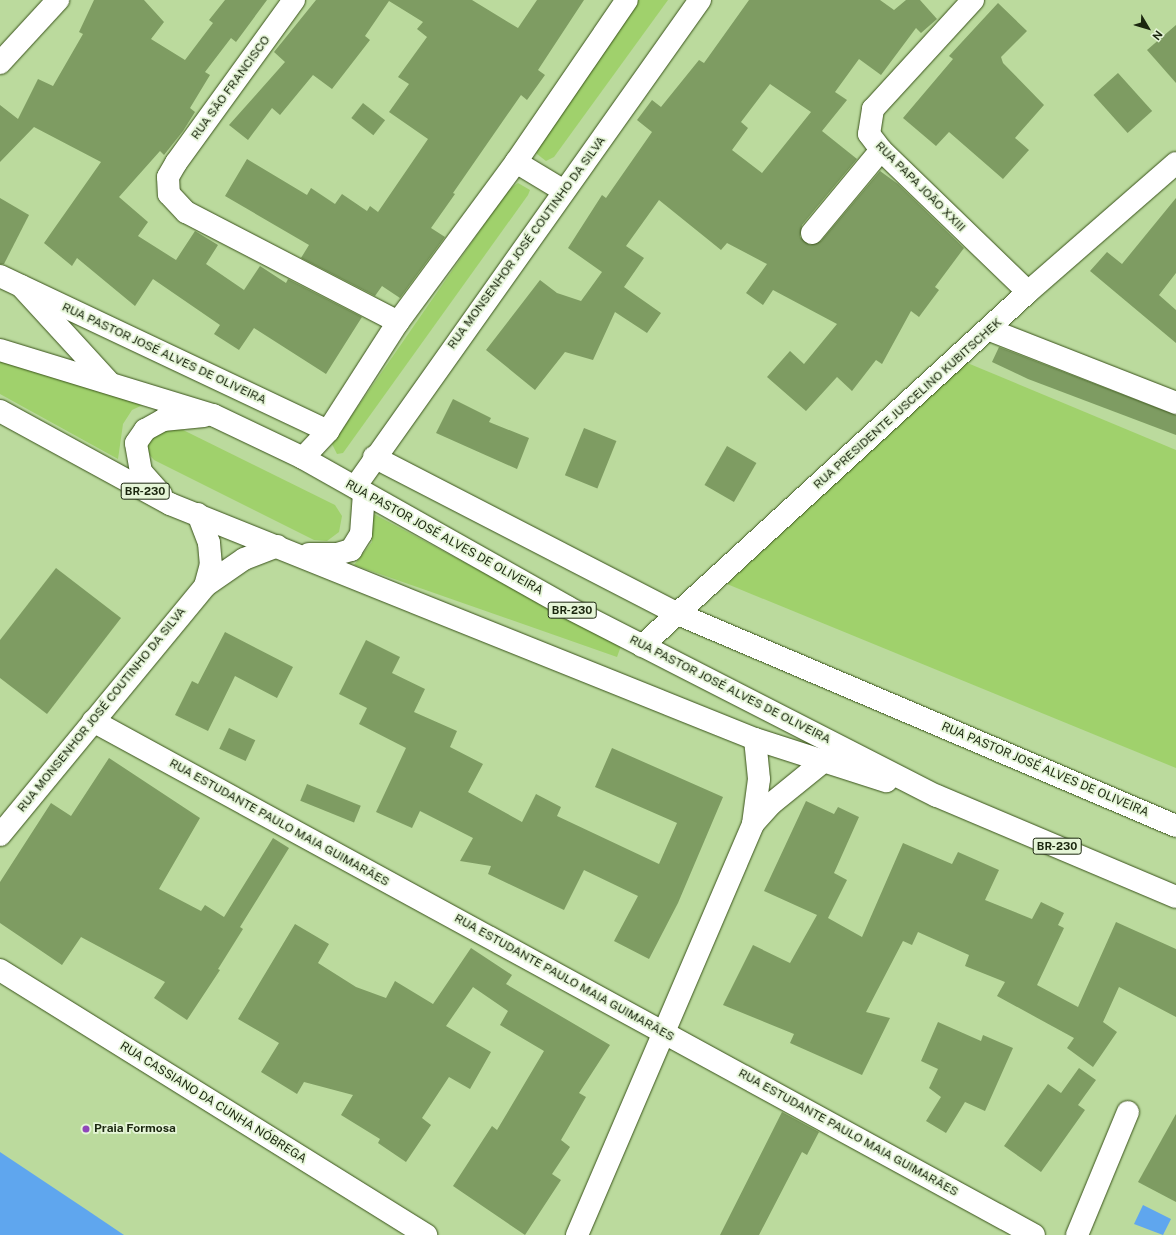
<!DOCTYPE html>
<html>
<head>
<meta charset="utf-8">
<style>
	body { margin:0 }
	#map { position:relative; width:1176px; height:1235px; overflow:hidden; background:#bbda9d; font-family:"Public Sans",sans-serif }
	div>[style] { position:absolute }
	.green>* { inset:0; background:#a0d16c }
	.water>* { inset:0; background:#5fa6ee }
	.building>* { inset:0; background:#7e9c62; transform-origin:0 0 }
	.roads { filter:drop-shadow(0 0 1px #39521a) drop-shadow(0 0 1px #39521a) }
	.street>* { height:22px; margin:-11px; padding:0 11px; transform-origin:11px; border-radius:11px; background:#fff }
	.primary>* { height:22px; margin:-11px; padding:0 11px; transform-origin:11px; border-radius:11px; background:#fff }
	.highway>* { height:22px; margin:-11px; padding:0 11px; transform-origin:11px; border-radius:11px; background:#fff }
	.dots>* { width:11px; height:11px; translate:-50% -50%; box-sizing:border-box; border:2px solid #e5f5d7; border-radius:50% }
	span { translate:-50% -50%; white-space:nowrap; text-align:center; line-height:1.15; -webkit-text-stroke:3.5px #e5f5d7; paint-order:stroke }
	.shield-label span { padding:1px 3px; background:#e5f5d7; border:1px solid; border-radius:3px; -webkit-text-stroke-width:0 }
	.shield-label { font-size:11px; color:#1b270f; font-weight:700 }
	.street-label { font-size:12px; color:#1b270f }
	.poi-label { font-size:12px; color:#1b270f; font-weight:700 }
	.left { translate:0 -50%; text-align:left }
	.north { position:absolute; left:1128px; top:8px; width:40px; height:40px; -webkit-text-stroke:3px #e5f5d7; paint-order:stroke; rotate:128deg; font-size:11px; font-weight:700; line-height:16px; text-align:center; color:#1b270f }
	.north::after { content:''; display:block; margin:auto; width:14px; height:18px; background:#1b270f; clip-path:polygon(50% 0,100% 100%,50% 72%,0 100%) }
</style>
</head>
<body>
<div id="map">
	<div class="green">
		<i style="clip-path:polygon(631px 0,668px 0,554px 157px,546px 161px,537px 154px,534px 146px)"></i>
		<i style="clip-path:polygon(518px 183px,530px 190px,528px 195px,343px 453px,337px 454px,332px 444px,508px 190px)"></i>
		<i style="clip-path:polygon(0 358px,149px 402px,132px 410px,123px 424px,118px 459px,0 394px)"></i>
		<i style="clip-path:polygon(965px 362px,1176px 450px,1176px 768px,727px 584px)"></i>
		<i style="clip-path:polygon(175px 426px,335px 505px,342px 516px,339px 532px,327px 541px,314px 540px,154px 460px,147px 452px,147px 436px)"></i>
		<i style="clip-path:polygon(372px 513px,621px 646px,617px 657px,354px 565px,372px 542px)"></i>
	</div>
	<div class="water">
		<i style="clip-path:polygon(0 1152px,87px 1210px,124px 1235px,0 1235px)"></i>
		<i style="clip-path:polygon(1143px 1205px,1171px 1219px,1163px 1235px,1134px 1224px)"></i>
	</div>
	<div class="building">
		<i style="clip-path:polygon(94px 0,144px 0,164px 22px,151px 39px,185px 60px,213px 23px,209px 20px,225px 0,267px 0,236px 42px,231px 38px,205px 72px,210px 75px,190px 108px,195px 112px,183px 131px,164px 155px,160px 151px,119px 197px,148px 222px,138px 236px,176px 260px,195px 231px,218px 245px,206px 264px,244px 290px,260px 266px,286px 283px,288px 279px,362px 317px,326px 374px,254px 328px,239px 350px,214px 334px,220px 325px,153px 279px,135px 306px,77px 258px,72px 266px,44px 243px,101px 162px,34px 127px,0 162px,0 105px,18px 119px,38px 79px,53px 86px,83px 34px,79px 32px)"></i>
		<i style="clip-path:polygon(316px 0,472px 0,518px 28px,537px 0,584px 0,538px 70px,545px 75px,527px 100px,521px 95px,453px 193px,455px 194px,431px 228px,445px 237px,400px 298px,382px 286px,375px 296px,301px 258px,309px 245px,225px 196px,247px 159px,307px 195px,311px 188px,335px 204px,342px 194px,367px 211px,370px 206px,378px 212px,428px 139px,389px 112px,409px 84px,398px 77px,427px 37px,417px 29px,423px 22px,389px 1px,365px 36px,370px 40px,332px 89px,313px 75px,280px 115px,272px 108px,248px 140px,229px 125px,285px 62px,274px 52px)"></i>
		<i style="clip-path:polygon(evenodd,749px 0,880px 0,894px 10px,906px 0,920px 0,937px 19px,921px 33px,916px 28px,881px 75px,859px 59px,835px 92px,847px 100px,822px 131px,857px 159px,802px 225px,800px 237px,810px 245px,821px 241px,880px 171px,898px 184px,964px 248px,935px 287px,939px 290px,919px 317px,911px 311px,882px 364px,876px 360px,852px 391px,837px 377px,806px 411px,767px 377px,790px 351px,804px 364px,837px 324px,773px 290px,763px 305px,746px 293px,767px 264px,727px 243px,721px 250px,659px 200px,626px 246px,644px 258px,624px 287px,661px 313px,647px 333px,615px 312px,593px 360px,565px 352px,535px 390px,486px 350px,540px 280px,557px 293px,581px 301px,602px 272px,568px 248px,602px 195px,606px 198px,652px 132px,637px 120px,652px 100px,661px 107px,699px 60px,704px 63px,749px 0,770px 84px,811px 112px,762px 173px,732px 150px,748px 128px,741px 122px,770px 84px)"></i>
		<i style="clip-path:polygon(998px 3px,1027px 31px,1001px 57px,1003px 63px,1044px 105px,1015px 138px,1029px 150px,1003px 179px,949px 132px,936px 146px,903px 118px,953px 59px,949px 56px)"></i>
		<i style="clip-path:polygon(1176px 25px,1176px 83px,1147px 50px)"></i>
		<i style="left:1118px;top:73px;width:51px;height:33px;rotate:48deg"></i>
		<i style="left:363px;top:103px;width:28px;height:19px;rotate:38deg"></i>
		<i style="clip-path:polygon(0 198px,29px 215px,4px 264px,0 264px)"></i>
		<i style="clip-path:polygon(1176px 198px,1176px 273px,1159px 295px,1176px 310px,1176px 343px,1090px 271px,1107px 252px,1122px 264px)"></i>
		<i style="clip-path:polygon(999px 347px,1176px 415px,1176px 435px,1028px 379px,992px 362px)"></i>
		<i style="clip-path:polygon(453px 399px,491px 418px,489px 422px,529px 438px,517px 469px,436px 433px)"></i>
		<i style="left:584px;top:428px;width:35px;height:51px;rotate:22deg"></i>
		<i style="left:727px;top:446px;width:34px;height:45px;rotate:30deg"></i>
		<i style="clip-path:polygon(56px 568px,121px 618px,47px 714px,0 678px,0 640px)"></i>
		<i style="clip-path:polygon(225px 632px,293px 667px,277px 698px,235px 676px,208px 731px,175px 715px,192px 681px,198px 684px)"></i>
		<i style="clip-path:polygon(366px 640px,400px 657px,392px 673px,425px 689px,414px 712px,457px 731px,450px 747px,483px 764px,468px 792px,522px 822px,536px 794px,561px 807px,557px 816px,659px 864px,677px 823px,595px 787px,612px 748px,723px 797px,678px 903px,649px 959px,614px 941px,638px 896px,584px 870px,564px 910px,488px 874px,491px 866px,460px 861px,473px 838px,420px 811px,412px 828px,376px 812px,406px 748px,359px 724px,367px 708px,339px 694px)"></i>
		<i style="left:229px;top:728px;width:29px;height:23px;rotate:25deg"></i>
		<i style="clip-path:polygon(109px 758px,200px 818px,159px 889px,201px 911px,205px 905px,224px 917px,273px 838px,289px 848px,240px 927px,243px 929px,218px 969px,220px 970px,187px 1020px,154px 998px,165px 982px,81px 937px,62px 965px,0 923px,0 882px,51px 803px,71px 816px)"></i>
		<i style="left:307px;top:784px;width:58px;height:18px;rotate:22deg"></i>
		<i style="clip-path:polygon(806px 801px,834px 814px,838px 807px,859px 817px,834px 873px,847px 880px,828px 918px,862px 937px,903px 843px,952px 864px,958px 852px,999px 870px,985px 900px,1032px 919px,1041px 902px,1064px 913px,1058px 925px,1064px 928px,1037px 985px,1078px 1007px,1116px 922px,1176px 949px,1176px 1017px,1119px 987px,1103px 1022px,1117px 1032px,1093px 1067px,1067px 1048px,1074px 1038px,997px 996px,1005px 982px,965px 966px,969px 955px,918px 932px,912px 945px,903px 941px,866px 1012px,890px 1018px,862px 1075px,790px 1043px,794px 1034px,723px 1005px,753px 945px,790px 963px,817px 915px,764px 891px)"></i>
		<i style="clip-path:polygon(295px 924px,329px 944px,318px 963px,356px 987px,386px 998px,395px 981px,433px 1004px,471px 948px,512px 975px,506px 984px,610px 1045px,579px 1093px,586px 1097px,561px 1140px,570px 1147px,552px 1174px,561px 1180px,525px 1235px,453px 1186px,492px 1126px,497px 1130px,544px 1051px,500px 1025px,508px 1011px,473px 987px,446px 1026px,491px 1052px,470px 1089px,449px 1077px,422px 1118px,431px 1125px,406px 1162px,378px 1143px,380px 1139px,341px 1115px,353px 1095px,304px 1082px,297px 1094px,261px 1072px,279px 1043px,238px 1019px)"></i>
		<i style="clip-path:polygon(938px 1022px,981px 1041px,983px 1035px,1013px 1048px,985px 1111px,965px 1102px,946px 1133px,926px 1121px,941px 1097px,929px 1088px,938px 1069px,921px 1061px)"></i>
		<i style="clip-path:polygon(1079px 1068px,1096px 1080px,1078px 1105px,1085px 1110px,1041px 1172px,1004px 1146px,1048px 1084px,1061px 1093px)"></i>
		<i style="clip-path:polygon(782px 1112px,819px 1132px,807px 1155px,802px 1152px,759px 1235px,720px 1235px)"></i>
		<i style="clip-path:polygon(1176px 1114px,1176px 1202px,1138px 1182px)"></i>
	</div>
	<div class="roads">
		<div class="street">
			<i style="left:294px;top:0;width:201px;rotate:125.9deg"></i>
			<i style="left:176px;top:163px;width:16px;rotate:120deg"></i>
			<i style="left:168px;top:177px;width:17px;rotate:87deg"></i>
			<i style="left:169px;top:194px;width:25px;rotate:47deg"></i>
			<i style="left:186px;top:212px;width:239px;rotate:27.4deg"></i>
			<i style="left:973px;top:0;width:148px;rotate:132.5deg"></i>
			<i style="left:873px;top:109px;width:25px;rotate:99deg"></i>
			<i style="left:869px;top:134px;width:20px;rotate:53deg"></i>
			<i style="left:881px;top:150px;width:204px;rotate:44deg"></i>
			<i style="left:0;top:63px;width:86px;rotate:-47.4deg"></i>
			<i style="left:516px;top:162px;width:56px;rotate:31.1deg"></i>
			<i style="left:812px;top:233px;width:108px;rotate:-50.3deg"></i>
			<i style="left:0;top:276px;width:363px;rotate:25.3deg"></i>
			<i style="left:990px;top:330px;width:200px;rotate:21.4deg"></i>
			<i style="left:374px;top:457px;width:342px;rotate:27.3deg"></i>
			<i style="left:678px;top:614px;width:541px;rotate:23.06deg"></i>
			<i style="left:303px;top:458px;width:37px;rotate:-47deg"></i>
			<i style="left:328px;top:431px;width:130px;rotate:-57.3deg"></i>
			<i style="left:398px;top:322px;width:199px;rotate:-53.6deg"></i>
			<i style="left:516px;top:162px;width:196px;rotate:-55.6deg"></i>
			<i style="left:355px;top:487px;width:597px;rotate:-54.69deg"></i>
			<i style="left:198px;top:514px;width:31px;rotate:69deg"></i>
			<i style="left:209px;top:543px;width:21px;rotate:85deg"></i>
			<i style="left:211px;top:564px;width:23px;rotate:105deg"></i>
			<i style="left:642px;top:646px;width:524px;rotate:-42.52deg"></i>
			<i style="left:1028px;top:292px;width:196px;rotate:-41.1deg"></i>
			<i style="left:93px;top:721px;width:1072px;rotate:28.64deg"></i>
			<i style="left:753px;top:824px;width:27px;rotate:-48deg"></i>
			<i style="left:771px;top:804px;width:68px;rotate:-39.1deg"></i>
			<i style="left:0;top:835px;width:323px;rotate:-50.5deg"></i>
			<i style="left:205px;top:586px;width:47px;rotate:-34.7deg"></i>
			<i style="left:244px;top:559px;width:36px;rotate:-21deg"></i>
			<i style="left:0;top:970px;width:502px;rotate:31.88deg"></i>
			<i style="left:577px;top:1235px;width:447px;rotate:-66.8deg"></i>
			<i style="left:753px;top:824px;width:45px;rotate:-82.4deg"></i>
			<i style="left:759px;top:779px;width:40px;rotate:-95.7deg"></i>
			<i style="left:1077px;top:1235px;width:133px;rotate:-67.5deg"></i>
		</div>
		<div class="primary">
			<i style="left:937px;top:796px;width:259px;rotate:22.9deg"></i>
		</div>
		<div class="highway">
			<i style="left:21px;top:286px;width:130px;rotate:47.5deg"></i>
			<i style="left:0;top:350px;width:223px;rotate:17deg"></i>
			<i style="left:213px;top:415px;width:100px;rotate:25.5deg"></i>
			<i style="left:303px;top:458px;width:303px;rotate:29.4deg"></i>
			<i style="left:567px;top:607px;width:415px;rotate:27.1deg"></i>
			<i style="left:0;top:411px;width:194px;rotate:28.7deg"></i>
			<i style="left:170px;top:504px;width:630px;rotate:21.89deg"></i>
			<i style="left:755px;top:739px;width:138px;rotate:17.8deg"></i>
			<i style="left:161px;top:494px;width:30px;rotate:-132deg"></i>
			<i style="left:141px;top:472px;width:29px;rotate:-100deg"></i>
			<i style="left:136px;top:443px;width:16px;rotate:-55deg"></i>
			<i style="left:145px;top:430px;width:21px;rotate:-29deg"></i>
			<i style="left:163px;top:420px;width:41px;rotate:-5.6deg"></i>
			<i style="left:309px;top:554px;width:28px"></i>
			<i style="left:337px;top:554px;width:15px;rotate:-16deg"></i>
			<i style="left:351px;top:550px;width:19px;rotate:-58deg"></i>
			<i style="left:361px;top:534px;width:41px;rotate:-85.8deg"></i>
		</div>
	</div>
	<div class="dots">
		<i style="left:86px;top:1129px;background:#8f47ba"></i>
	</div>
	<div class="shield-label">
		<span style="left:145px;top:491px">BR-230</span>
		<span style="left:572px;top:610px">BR-230</span>
		<span style="left:1057px;top:846px">BR-230</span>
	</div>
	<div class="street-label">
		<span style="left:231px;top:88px;rotate:-54deg">RUA SÃO FRANCISCO</span>
		<span style="left:920px;top:187px;rotate:45deg">RUA PAPA JOÃO XXIII</span>
		<span style="left:527px;top:243px;rotate:-54deg">RUA MONSENHOR JOSÉ COUTINHO DA SILVA</span>
		<span style="left:164px;top:354px;rotate:25deg">RUA PASTOR JOSÉ ALVES DE OLIVEIRA</span>
		<span style="left:908px;top:404px;rotate:-42deg">RUA PRESIDENTE JUSCELINO KUBITSCHEK</span>
		<span style="left:444px;top:538px;rotate:29deg">RUA PASTOR JOSÉ ALVES DE OLIVEIRA</span>
		<span style="left:730px;top:690px;rotate:27deg">RUA PASTOR JOSÉ ALVES DE OLIVEIRA</span>
		<span style="left:102px;top:710px;rotate:-51deg">RUA MONSENHOR JOSÉ COUTINHO DA SILVA</span>
		<span style="left:1045px;top:770px;rotate:23deg">RUA PASTOR JOSÉ ALVES DE OLIVEIRA</span>
		<span style="left:279px;top:823px;rotate:29deg">RUA ESTUDANTE PAULO MAIA GUIMARÃES</span>
		<span style="left:564px;top:978px;rotate:29deg">RUA ESTUDANTE PAULO MAIA GUIMARÃES</span>
		<span style="left:213px;top:1103px;rotate:32deg">RUA CASSIANO DA CUNHA NÓBREGA</span>
		<span style="left:848px;top:1133px;rotate:29deg">RUA ESTUDANTE PAULO MAIA GUIMARÃES</span>
	</div>
	<div class="poi-label">
		<span class="left" style="left:94px;top:1129px">Praia Formosa</span>
	</div>
	<div class="north">N</div>
</div>
</body>
</html>
